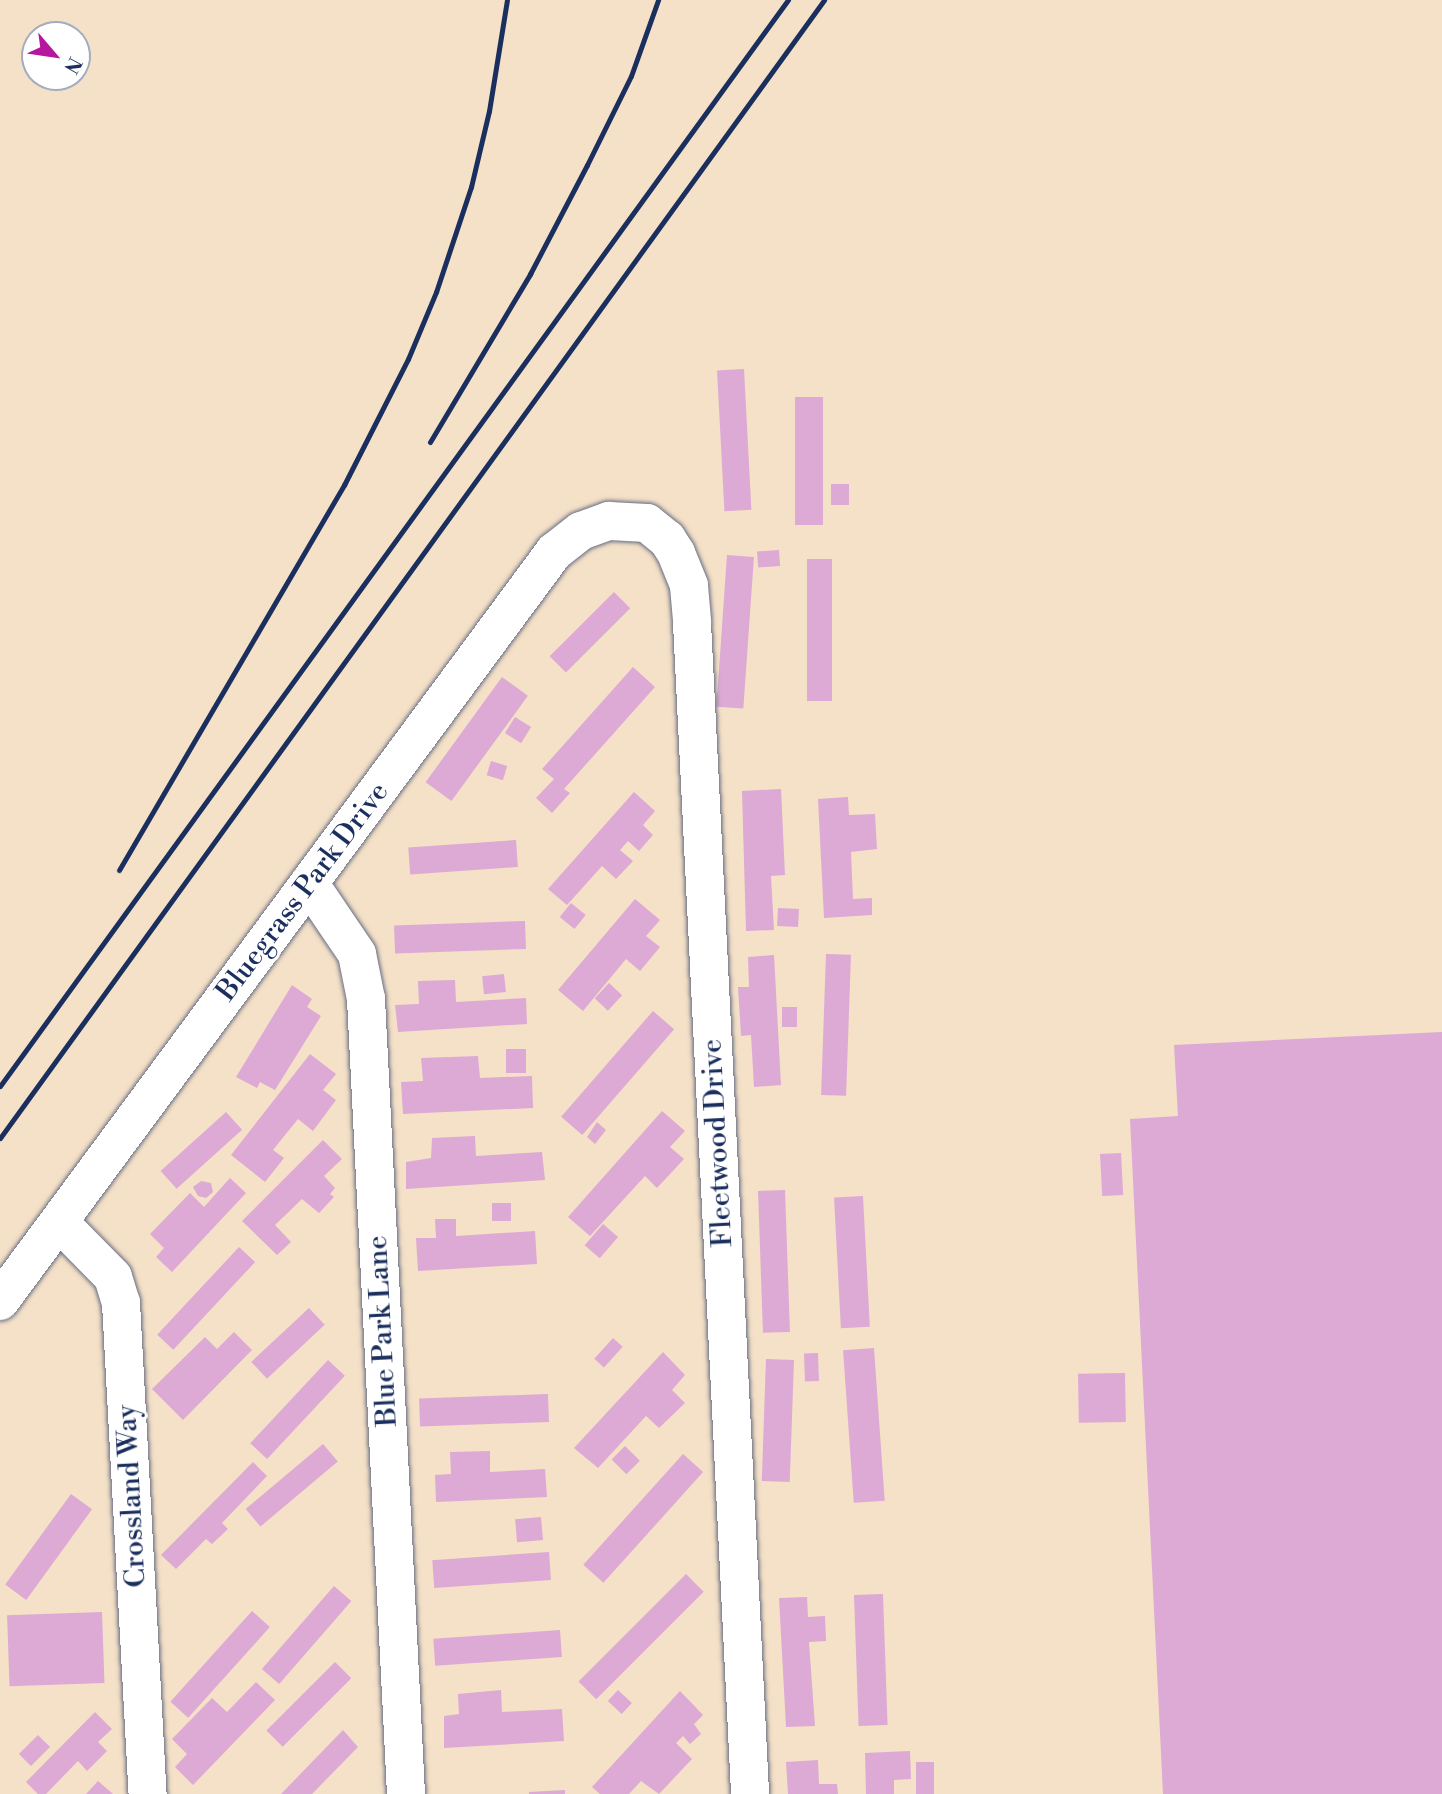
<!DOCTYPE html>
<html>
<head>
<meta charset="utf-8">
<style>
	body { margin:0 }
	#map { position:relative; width:1442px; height:1794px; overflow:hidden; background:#f5e1c7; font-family:"Libre Bodoni",serif }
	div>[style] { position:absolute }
	.building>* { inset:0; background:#dcaad4; transform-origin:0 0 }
	.roads { filter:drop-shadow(0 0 2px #676d83) drop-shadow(0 0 2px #676d83) }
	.street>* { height:38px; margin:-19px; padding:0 19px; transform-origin:19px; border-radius:19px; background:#fff }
	.rail>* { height:5px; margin:-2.5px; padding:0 2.5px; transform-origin:2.5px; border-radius:2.5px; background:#1b2f5e }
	span { translate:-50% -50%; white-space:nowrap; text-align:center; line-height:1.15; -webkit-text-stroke:6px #fff; paint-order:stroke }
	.street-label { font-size:28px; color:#1b2f5e }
	.north { position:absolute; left:21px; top:21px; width:70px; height:70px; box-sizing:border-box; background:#fff; border:2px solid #a4acbf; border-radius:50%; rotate:119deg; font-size:19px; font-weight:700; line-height:28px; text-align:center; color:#1b2f5e }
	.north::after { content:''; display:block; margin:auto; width:24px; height:32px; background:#b5179e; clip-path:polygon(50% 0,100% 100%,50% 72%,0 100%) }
</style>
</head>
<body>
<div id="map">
	<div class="building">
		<i style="left:744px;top:369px;width:141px;height:27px;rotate:87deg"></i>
		<i style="left:795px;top:397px;width:28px;height:128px"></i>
		<i style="left:831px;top:484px;width:18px;height:21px"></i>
		<i style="left:779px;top:550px;width:16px;height:22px;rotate:86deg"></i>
		<i style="left:727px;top:555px;width:27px;height:152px;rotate:4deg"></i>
		<i style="left:807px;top:559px;width:25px;height:142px"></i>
		<i style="left:614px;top:592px;width:23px;height:91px;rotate:45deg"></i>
		<i style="clip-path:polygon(633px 667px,655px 687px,564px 789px,570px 793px,552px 813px,536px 798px,554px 779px,542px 769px)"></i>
		<i style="left:502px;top:677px;width:32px;height:130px;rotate:36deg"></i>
		<i style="left:515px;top:717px;width:19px;height:19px;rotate:32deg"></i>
		<i style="left:491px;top:761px;width:17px;height:15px;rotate:17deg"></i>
		<i style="clip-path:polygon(781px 789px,785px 875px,771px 876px,774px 930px,746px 931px,742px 791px)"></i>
		<i style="clip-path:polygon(634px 792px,655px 811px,643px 825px,653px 835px,639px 851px,628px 841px,620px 850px,633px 861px,616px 879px,602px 866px,567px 905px,548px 889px)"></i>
		<i style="clip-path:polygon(848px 797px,849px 815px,875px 814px,877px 849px,851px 852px,853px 899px,872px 898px,872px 915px,824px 918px,818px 799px)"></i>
		<i style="left:516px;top:840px;width:27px;height:108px;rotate:86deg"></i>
		<i style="clip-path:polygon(635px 899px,660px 920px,646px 936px,660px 947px,640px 971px,626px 959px,583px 1011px,558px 990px)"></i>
		<i style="left:571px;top:903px;width:19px;height:18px;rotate:39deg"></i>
		<i style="left:778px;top:908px;width:21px;height:18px;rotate:3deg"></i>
		<i style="left:525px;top:921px;width:28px;height:131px;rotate:88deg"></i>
		<i style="left:826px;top:954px;width:25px;height:141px;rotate:2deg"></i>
		<i style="clip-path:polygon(774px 955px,781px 1085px,754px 1087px,751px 1035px,741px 1036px,738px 987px,749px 987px,748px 957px)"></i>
		<i style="left:504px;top:974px;width:18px;height:22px;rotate:84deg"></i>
		<i style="clip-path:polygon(455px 980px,456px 1002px,526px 998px,527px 1024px,398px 1032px,395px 1005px,419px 1004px,418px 981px)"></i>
		<i style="left:609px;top:983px;width:18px;height:21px;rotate:43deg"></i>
		<i style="clip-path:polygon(292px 985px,312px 999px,307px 1007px,321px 1016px,275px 1090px,260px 1082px,257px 1088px,236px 1077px)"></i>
		<i style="left:782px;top:1007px;width:15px;height:20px"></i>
		<i style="left:653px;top:1011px;width:28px;height:140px;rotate:41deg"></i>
		<i style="clip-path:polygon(1442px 1032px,1442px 1794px,1163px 1794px,1130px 1119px,1178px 1116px,1174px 1045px)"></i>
		<i style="left:506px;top:1049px;width:20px;height:24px"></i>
		<i style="clip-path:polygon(310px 1054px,336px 1074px,323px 1090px,336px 1100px,313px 1131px,298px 1119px,273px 1150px,284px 1158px,265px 1182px,231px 1155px)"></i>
		<i style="clip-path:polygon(478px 1056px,480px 1078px,532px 1076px,533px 1108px,403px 1114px,401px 1082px,423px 1081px,421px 1058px)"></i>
		<i style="clip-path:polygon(662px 1111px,685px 1131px,670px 1147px,684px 1159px,657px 1188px,645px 1176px,590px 1236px,568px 1217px)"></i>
		<i style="left:226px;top:1112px;width:24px;height:88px;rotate:48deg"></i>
		<i style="clip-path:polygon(597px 1122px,606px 1130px,595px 1144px,587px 1137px)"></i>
		<i style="clip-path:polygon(475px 1136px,476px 1156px,542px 1152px,545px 1180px,406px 1189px,406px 1162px,431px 1158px,432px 1138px)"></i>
		<i style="clip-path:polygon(323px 1140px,342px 1159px,324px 1176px,335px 1188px,330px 1194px,334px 1197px,319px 1213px,302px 1199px,275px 1225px,291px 1242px,277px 1255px,242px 1221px)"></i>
		<i style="left:1121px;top:1153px;width:42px;height:21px;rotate:87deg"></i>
		<i style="clip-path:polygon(230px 1178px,246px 1193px,172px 1272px,156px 1257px,164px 1248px,150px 1234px,190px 1193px,204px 1207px)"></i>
		<i style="clip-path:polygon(201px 1181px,211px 1183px,213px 1192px,206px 1198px,198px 1196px,193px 1187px)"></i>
		<i style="left:785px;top:1190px;width:142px;height:27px;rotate:88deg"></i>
		<i style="left:863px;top:1196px;width:131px;height:29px;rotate:87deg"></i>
		<i style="left:492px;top:1203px;width:19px;height:18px"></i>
		<i style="clip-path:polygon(435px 1219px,456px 1219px,456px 1236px,535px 1231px,537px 1264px,418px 1271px,416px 1238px,436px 1238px)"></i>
		<i style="left:603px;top:1224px;width:20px;height:28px;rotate:41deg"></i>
		<i style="left:239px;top:1247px;width:22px;height:120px;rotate:43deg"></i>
		<i style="left:309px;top:1308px;width:23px;height:79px;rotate:47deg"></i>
		<i style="clip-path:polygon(234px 1332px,252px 1350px,183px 1420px,152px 1389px,205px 1337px,217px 1349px)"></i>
		<i style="left:613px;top:1338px;width:13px;height:28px;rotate:42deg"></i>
		<i style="left:874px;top:1348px;width:153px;height:31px;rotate:86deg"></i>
		<i style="clip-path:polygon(663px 1352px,685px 1375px,672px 1390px,685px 1403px,659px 1428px,646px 1416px,598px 1468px,574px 1448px)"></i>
		<i style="left:818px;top:1353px;width:28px;height:14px;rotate:88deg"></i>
		<i style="left:766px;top:1359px;width:28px;height:122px;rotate:2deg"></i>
		<i style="left:328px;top:1360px;width:23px;height:114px;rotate:43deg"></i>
		<i style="left:1125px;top:1373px;width:49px;height:47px;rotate:89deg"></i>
		<i style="left:548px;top:1394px;width:28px;height:129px;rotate:88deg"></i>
		<i style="left:323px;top:1444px;width:23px;height:101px;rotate:50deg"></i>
		<i style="left:625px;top:1446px;width:21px;height:19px;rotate:45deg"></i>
		<i style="clip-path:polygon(490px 1451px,490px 1472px,545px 1469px,547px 1497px,436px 1502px,435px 1475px,451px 1474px,450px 1452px)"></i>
		<i style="left:683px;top:1454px;width:27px;height:149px;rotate:42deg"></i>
		<i style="clip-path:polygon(253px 1462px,267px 1476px,222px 1523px,228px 1529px,212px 1544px,206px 1539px,176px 1569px,161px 1555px)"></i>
		<i style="left:71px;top:1494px;width:26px;height:112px;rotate:36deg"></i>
		<i style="left:541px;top:1517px;width:23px;height:26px;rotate:85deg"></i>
		<i style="left:549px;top:1552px;width:28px;height:117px;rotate:86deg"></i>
		<i style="left:686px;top:1574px;width:25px;height:152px;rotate:45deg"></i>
		<i style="left:334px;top:1586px;width:23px;height:110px;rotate:41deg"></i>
		<i style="left:883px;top:1594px;width:131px;height:29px;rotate:88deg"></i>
		<i style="clip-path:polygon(807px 1597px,808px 1617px,825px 1616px,826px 1641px,809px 1642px,815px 1726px,786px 1727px,779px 1598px)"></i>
		<i style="left:252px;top:1611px;width:24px;height:122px;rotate:42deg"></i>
		<i style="left:102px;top:1612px;width:71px;height:95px;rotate:88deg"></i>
		<i style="left:560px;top:1630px;width:27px;height:127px;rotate:86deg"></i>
		<i style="left:335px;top:1662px;width:23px;height:97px;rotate:45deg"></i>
		<i style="clip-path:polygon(256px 1682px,275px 1700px,193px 1785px,175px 1767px,187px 1754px,172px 1739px,212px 1698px,227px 1712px)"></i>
		<i style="clip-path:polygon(501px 1690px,502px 1712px,562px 1709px,564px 1741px,444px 1748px,444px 1716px,459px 1714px,458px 1694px)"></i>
		<i style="left:618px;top:1690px;width:19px;height:15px;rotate:43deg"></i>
		<i style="clip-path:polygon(680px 1691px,703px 1715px,694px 1724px,701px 1734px,690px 1744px,683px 1736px,676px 1743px,692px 1759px,659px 1794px,641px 1781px,629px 1794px,600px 1794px,592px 1787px)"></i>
		<i style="clip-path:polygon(95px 1712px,112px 1729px,98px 1742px,107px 1751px,87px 1771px,78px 1761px,46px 1794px,38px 1794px,26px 1782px)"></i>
		<i style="clip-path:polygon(343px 1730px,358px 1747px,312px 1794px,281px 1794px)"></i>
		<i style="left:38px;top:1735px;width:17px;height:27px;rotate:45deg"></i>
		<i style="clip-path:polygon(910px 1751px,911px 1779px,894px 1780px,894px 1794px,866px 1794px,865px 1753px)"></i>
		<i style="clip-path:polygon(818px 1760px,819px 1784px,837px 1784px,838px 1794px,788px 1794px,786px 1762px)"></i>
		<i style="left:916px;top:1762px;width:18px;height:32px"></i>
		<i style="clip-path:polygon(98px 1781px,113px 1794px,86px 1794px)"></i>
		<i style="clip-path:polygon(565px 1790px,565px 1794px,529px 1794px,529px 1792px)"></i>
	</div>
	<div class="roads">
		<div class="street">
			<i style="left:309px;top:883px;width:86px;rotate:55.9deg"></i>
			<i style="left:357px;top:954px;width:46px;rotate:78.7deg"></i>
			<i style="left:366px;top:999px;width:796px;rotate:87.12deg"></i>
			<i style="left:59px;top:1222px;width:77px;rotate:45.5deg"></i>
			<i style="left:113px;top:1277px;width:27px;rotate:73deg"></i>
			<i style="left:121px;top:1303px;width:492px;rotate:86.9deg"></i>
			<i style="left:0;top:1301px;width:932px;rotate:-53.51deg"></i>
			<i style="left:554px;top:552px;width:34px;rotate:-38deg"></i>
			<i style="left:581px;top:531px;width:30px;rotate:-20deg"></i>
			<i style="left:609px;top:521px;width:38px;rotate:3deg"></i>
			<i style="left:647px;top:523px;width:26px;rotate:39deg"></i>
			<i style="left:667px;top:539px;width:17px;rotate:57deg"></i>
			<i style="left:676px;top:553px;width:35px;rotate:68deg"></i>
			<i style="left:689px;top:586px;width:37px;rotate:85deg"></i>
			<i style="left:692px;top:623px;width:1172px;rotate:87.16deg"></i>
		</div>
	</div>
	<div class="rail">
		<i style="left:430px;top:442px;width:196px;rotate:-59.2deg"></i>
		<i style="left:530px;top:274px;width:123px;rotate:-62.4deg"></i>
		<i style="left:587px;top:165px;width:99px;rotate:-63.7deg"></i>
		<i style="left:631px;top:76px;width:81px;rotate:-70.4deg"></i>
		<i style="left:119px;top:870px;width:446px;rotate:-59.7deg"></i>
		<i style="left:344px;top:485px;width:141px;rotate:-63.1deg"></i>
		<i style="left:408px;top:359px;width:73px;rotate:-67.3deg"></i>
		<i style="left:436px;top:292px;width:111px;rotate:-71.6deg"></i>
		<i style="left:471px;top:187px;width:78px;rotate:-76.7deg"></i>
		<i style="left:489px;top:111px;width:112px;rotate:-80.8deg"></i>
		<i style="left:0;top:1086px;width:1342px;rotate:-54.04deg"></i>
		<i style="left:0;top:1138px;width:1405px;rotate:-54.09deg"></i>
	</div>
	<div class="street-label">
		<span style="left:303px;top:892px;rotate:-53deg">Bluegrass Park Drive</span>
		<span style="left:718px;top:1143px;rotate:-93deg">Fleetwood Drive</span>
		<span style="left:383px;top:1331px;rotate:-93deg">Blue Park Lane</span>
		<span style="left:132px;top:1496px;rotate:-93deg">Crossland Way</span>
	</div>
	<div class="north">N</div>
</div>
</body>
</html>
